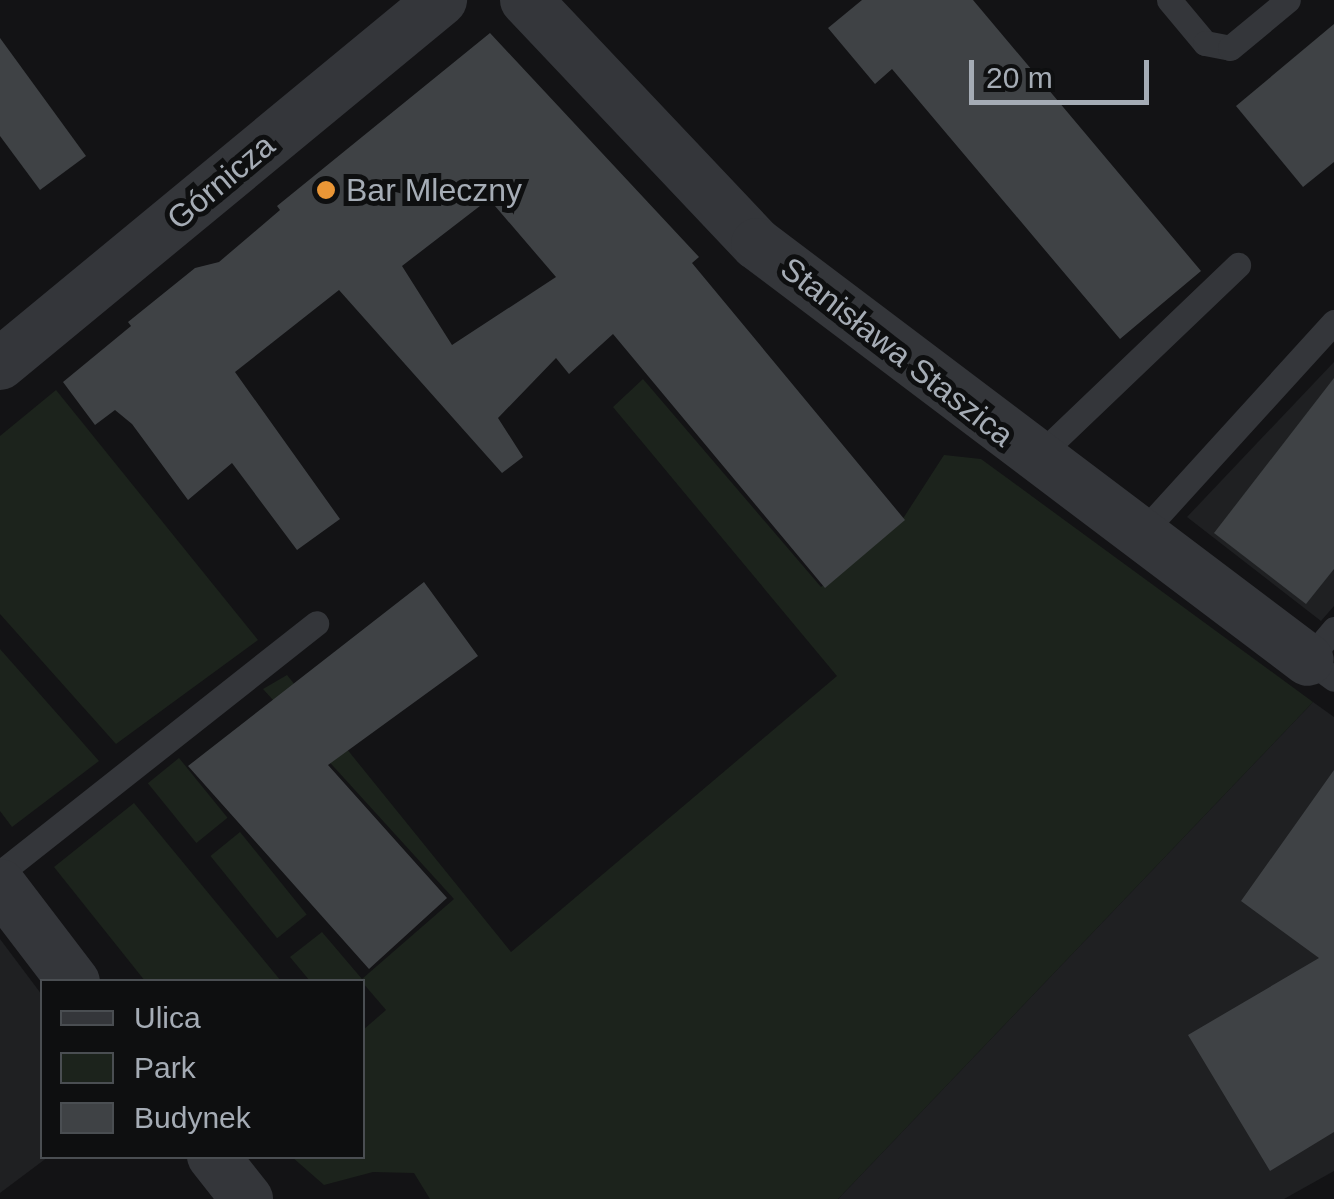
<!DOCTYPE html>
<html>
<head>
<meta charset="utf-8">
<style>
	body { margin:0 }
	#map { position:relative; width:1334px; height:1199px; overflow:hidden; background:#131315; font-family:Helvetica,sans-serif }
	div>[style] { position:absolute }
	.built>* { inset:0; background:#1f2022 }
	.green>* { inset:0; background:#1c231c; transform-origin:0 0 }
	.building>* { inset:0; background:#3f4245 }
	.service>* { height:25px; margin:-12.5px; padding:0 12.5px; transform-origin:12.5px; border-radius:12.5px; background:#34363a }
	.minor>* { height:52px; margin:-26px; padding:0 26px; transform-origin:26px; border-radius:26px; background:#34363a }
	.dots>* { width:28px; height:28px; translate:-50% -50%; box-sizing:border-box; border:5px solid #0e0f10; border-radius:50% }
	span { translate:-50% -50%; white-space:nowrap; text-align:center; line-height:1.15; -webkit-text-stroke:10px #0e0f10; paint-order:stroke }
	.street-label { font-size:32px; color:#a5acb5 }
	.poi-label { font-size:32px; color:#a5acb5 }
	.left { translate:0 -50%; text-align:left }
	.legend { position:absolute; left:40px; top:979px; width:325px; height:180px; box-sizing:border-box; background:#0e0f10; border:2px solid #4a4e52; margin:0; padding:12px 18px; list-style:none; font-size:30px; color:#a5acb5 }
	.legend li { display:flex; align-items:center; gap:20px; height:50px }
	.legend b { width:50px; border:2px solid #4a4e52 }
	.scale { position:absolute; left:969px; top:60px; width:180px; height:45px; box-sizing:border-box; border:5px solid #a5acb5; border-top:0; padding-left:12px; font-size:30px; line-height:35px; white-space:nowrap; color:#a5acb5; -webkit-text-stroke:8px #0e0f10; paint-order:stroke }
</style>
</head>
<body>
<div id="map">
	<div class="built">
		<i style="clip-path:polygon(1334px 362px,1334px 606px,1321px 621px,1187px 517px)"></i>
		<i style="clip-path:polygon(1313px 702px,1334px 717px,1334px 1171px,1284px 1199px,838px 1199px)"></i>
		<i style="clip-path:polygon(0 939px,42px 995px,42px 1156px,48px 1157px,0 1193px)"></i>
	</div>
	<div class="green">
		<i style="clip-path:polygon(643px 379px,821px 587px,904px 517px,944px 455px,981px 459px,1313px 702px,838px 1199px,430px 1199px,414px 1173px,373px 1172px,324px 1185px,292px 1157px,362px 1156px,363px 1030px,386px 1010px,362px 982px,310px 981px,290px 957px,322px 932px,362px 979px,454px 899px,263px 689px,287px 675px,511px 952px,837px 676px,613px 407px)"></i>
		<i style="clip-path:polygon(56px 390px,258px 640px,116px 744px,0 614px,0 436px)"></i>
		<i style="clip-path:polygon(0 649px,99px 761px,12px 827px,0 811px)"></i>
		<i style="left:179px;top:758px;width:77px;height:40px;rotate:51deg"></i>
		<i style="clip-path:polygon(134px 803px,281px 981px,145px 981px,54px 867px)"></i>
		<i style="left:240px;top:832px;width:106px;height:38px;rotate:51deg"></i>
	</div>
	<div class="building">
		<i style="clip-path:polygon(862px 0,973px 0,1201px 271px,1120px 339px,892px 69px,875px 84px,828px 28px)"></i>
		<i style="clip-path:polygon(1334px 24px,1334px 162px,1303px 187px,1236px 106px)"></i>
		<i style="clip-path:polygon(evenodd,490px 33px,699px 257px,692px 263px,905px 520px,825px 588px,613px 334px,569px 374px,556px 358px,498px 418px,523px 457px,502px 473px,339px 290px,235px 372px,340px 519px,297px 550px,232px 463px,188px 500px,132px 424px,115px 410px,95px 425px,63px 382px,131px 326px,128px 322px,195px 268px,219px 262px,280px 210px,277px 206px,490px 33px,489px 199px,556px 277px,452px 345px,402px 266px,489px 199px)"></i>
		<i style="clip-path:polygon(0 38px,86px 156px,40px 190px,0 136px)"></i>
		<i style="clip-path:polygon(1334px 378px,1334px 569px,1306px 604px,1214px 533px)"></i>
		<i style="clip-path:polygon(424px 582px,478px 656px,328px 765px,447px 898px,369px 969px,188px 766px)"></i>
		<i style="clip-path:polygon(1334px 770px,1334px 1132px,1270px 1171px,1188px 1035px,1319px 958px,1241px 901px)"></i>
	</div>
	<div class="service">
		<i style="left:1169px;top:0;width:56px;rotate:50.1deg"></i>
		<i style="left:1205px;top:43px;width:25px;rotate:11deg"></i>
		<i style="left:1230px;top:48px;width:75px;rotate:-39.6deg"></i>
		<i style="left:1035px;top:459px;width:281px;rotate:-43.7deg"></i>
		<i style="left:1140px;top:535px;width:288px;rotate:-47.7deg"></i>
		<i style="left:1334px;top:629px;width:40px;rotate:130deg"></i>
		<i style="left:1308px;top:660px;width:32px;rotate:36deg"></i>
		<i style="left:0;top:873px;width:403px;rotate:-38.3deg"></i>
	</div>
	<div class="minor">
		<i style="left:526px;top:0;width:336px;rotate:46.6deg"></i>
		<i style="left:757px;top:244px;width:690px;rotate:37.05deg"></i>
		<i style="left:0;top:364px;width:572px;rotate:-39.54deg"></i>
		<i style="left:0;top:885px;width:122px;rotate:52.7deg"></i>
		<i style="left:213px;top:1156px;width:55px;rotate:51.7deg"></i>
	</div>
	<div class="dots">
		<i style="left:326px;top:190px;background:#ea9636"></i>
	</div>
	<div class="street-label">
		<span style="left:221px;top:182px;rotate:-40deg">Górnicza</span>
		<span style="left:897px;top:352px;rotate:38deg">Stanisława Staszica</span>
	</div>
	<div class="poi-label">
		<span class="left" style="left:346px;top:190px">Bar Mleczny</span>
	</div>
	<ul class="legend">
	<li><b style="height:12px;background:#34363a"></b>Ulica</li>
	<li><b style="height:28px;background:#1c231c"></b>Park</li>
	<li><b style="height:28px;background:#3f4245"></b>Budynek</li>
	</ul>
	<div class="scale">20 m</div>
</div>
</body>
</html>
